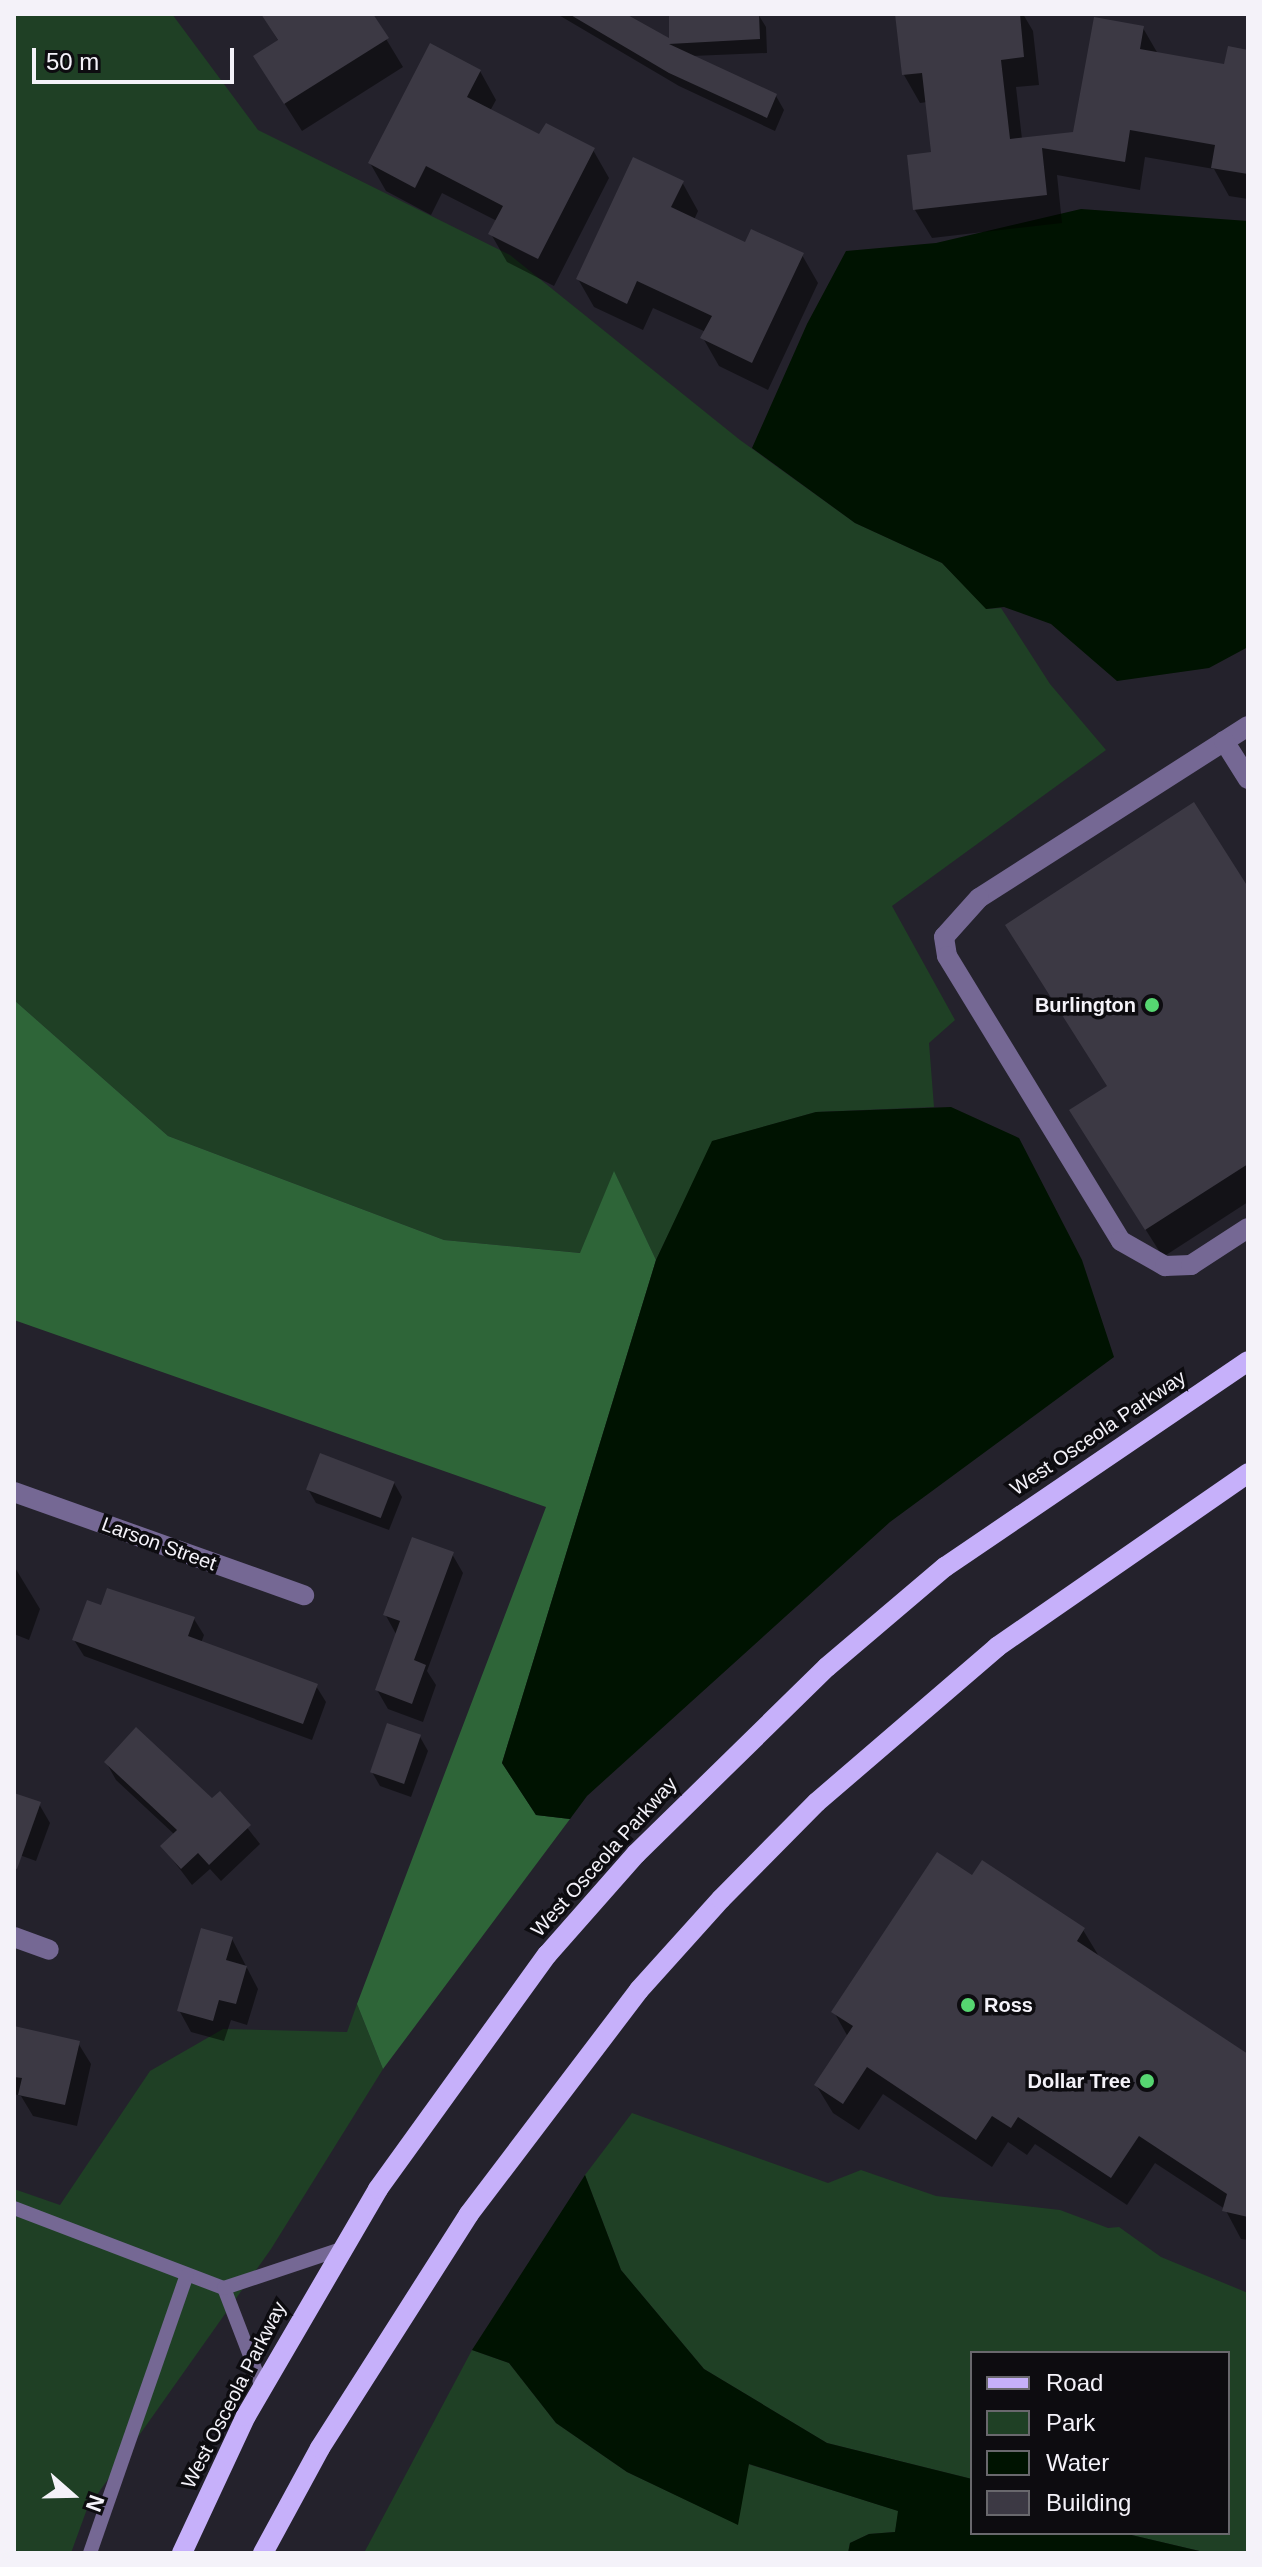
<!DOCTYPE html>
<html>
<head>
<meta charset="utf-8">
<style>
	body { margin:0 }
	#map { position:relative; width:1262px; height:2567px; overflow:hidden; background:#24222c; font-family:Arial,sans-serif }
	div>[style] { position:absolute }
	.green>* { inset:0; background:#1f4025 }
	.forest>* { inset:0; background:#2e6538 }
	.water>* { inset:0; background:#001301 }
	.shadow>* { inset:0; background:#0007 }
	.building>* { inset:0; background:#3c3944; transform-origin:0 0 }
	.lane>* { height:14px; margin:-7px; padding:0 7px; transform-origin:7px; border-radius:7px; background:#756894 }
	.street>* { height:20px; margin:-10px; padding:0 10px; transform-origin:10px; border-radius:10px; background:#756894 }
	.primary>* { height:20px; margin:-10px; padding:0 10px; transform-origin:10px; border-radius:10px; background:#c6b0fa }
	.dots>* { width:22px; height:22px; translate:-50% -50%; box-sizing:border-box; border:4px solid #0d0c10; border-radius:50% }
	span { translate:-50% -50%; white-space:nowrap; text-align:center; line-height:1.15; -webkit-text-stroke:7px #0d0c10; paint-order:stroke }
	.poi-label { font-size:20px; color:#f4f2f9; font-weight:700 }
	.right { translate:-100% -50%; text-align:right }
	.left { translate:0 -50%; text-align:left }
	.street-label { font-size:20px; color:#f4f2f9 }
	.frame { position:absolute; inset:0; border:16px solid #f4f2f9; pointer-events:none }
	.legend { position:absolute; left:970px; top:2351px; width:260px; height:184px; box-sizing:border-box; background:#0d0c10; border:2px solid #69686d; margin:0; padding:10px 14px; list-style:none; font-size:24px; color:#f4f2f9 }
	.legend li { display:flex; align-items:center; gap:16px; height:40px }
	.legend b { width:40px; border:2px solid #69686d }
	.north { position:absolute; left:32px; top:2455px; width:80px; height:80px; -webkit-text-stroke:6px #0d0c10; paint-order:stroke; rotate:110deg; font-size:22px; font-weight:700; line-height:32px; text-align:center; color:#f4f2f9 }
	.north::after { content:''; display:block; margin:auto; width:28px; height:36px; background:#f4f2f9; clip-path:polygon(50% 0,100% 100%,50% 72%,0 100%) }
	.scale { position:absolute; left:32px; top:48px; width:202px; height:36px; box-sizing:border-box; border:4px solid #f4f2f9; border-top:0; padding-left:10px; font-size:24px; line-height:28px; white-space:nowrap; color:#f4f2f9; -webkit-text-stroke:6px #0d0c10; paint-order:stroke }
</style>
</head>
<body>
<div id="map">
	<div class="green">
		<i style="clip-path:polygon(14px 14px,172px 14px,258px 130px,510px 255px,740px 440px,855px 523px,942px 563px,987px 609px,1001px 608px,1050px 684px,1106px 750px,892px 906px,955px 1020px,929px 1043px,934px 1107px,816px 1112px,713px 1141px,656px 1260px,614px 1172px,581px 1253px,444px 1240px,168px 1136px,14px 1000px)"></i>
		<i style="clip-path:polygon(357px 2004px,383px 2069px,271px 2249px,87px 2509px,71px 2553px,14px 2553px,14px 2189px,60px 2205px,150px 2071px,223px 2029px,347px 2032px)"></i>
		<i style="clip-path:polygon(632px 2113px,828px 2183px,861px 2170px,936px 2196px,1060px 2210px,1108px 2228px,1119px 2227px,1161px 2257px,1248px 2293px,1248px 2553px,1208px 2553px,1123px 2533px,1228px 2533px,1228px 2353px,972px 2353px,972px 2479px,827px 2443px,704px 2369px,621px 2270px,585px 2175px)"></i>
		<i style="clip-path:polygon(472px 2350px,509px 2363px,556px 2423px,627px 2472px,737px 2524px,748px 2464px,899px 2511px,895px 2532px,869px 2534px,850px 2543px,848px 2553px,364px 2553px)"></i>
	</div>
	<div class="forest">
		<i style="clip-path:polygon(14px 1000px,168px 1136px,444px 1240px,580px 1253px,614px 1171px,656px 1260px,502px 1763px,536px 1815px,570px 1819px,383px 2069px,357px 2004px,546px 1507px,14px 1320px)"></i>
	</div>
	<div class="water">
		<i style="clip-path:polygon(1081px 209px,1248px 221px,1248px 647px,1209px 668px,1117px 681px,1051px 624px,1004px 607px,986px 609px,942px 563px,855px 523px,752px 448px,807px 324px,846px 251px,936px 243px)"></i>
		<i style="clip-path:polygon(951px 1107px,1019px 1138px,1082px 1260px,1114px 1357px,890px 1522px,587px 1796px,570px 1819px,536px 1815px,502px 1763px,656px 1260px,712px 1141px,816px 1112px)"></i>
		<i style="clip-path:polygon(585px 2175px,621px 2270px,704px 2369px,827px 2443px,972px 2479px,972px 2533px,1123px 2533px,1208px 2553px,848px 2553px,850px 2543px,869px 2534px,895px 2532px,898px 2511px,749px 2464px,738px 2525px,627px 2472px,556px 2423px,509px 2363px,472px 2350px)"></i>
	</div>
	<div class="shadow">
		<i style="clip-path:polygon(262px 14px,371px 14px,403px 67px,302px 131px,272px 84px,279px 42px)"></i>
		<i style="clip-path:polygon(557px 14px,624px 14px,671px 41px,671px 18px,758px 14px,766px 27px,767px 53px,692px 56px,776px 96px,784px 110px,775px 131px,679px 86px)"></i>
		<i style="clip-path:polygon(921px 14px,1023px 14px,1033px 31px,1039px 85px,1016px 87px,1022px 139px,1075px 134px,1143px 28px,1158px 54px,1226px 66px,1248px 52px,1248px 199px,1229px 196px,1214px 169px,1145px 157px,1140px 190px,1057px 175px,1062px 223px,932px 238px,915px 210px,933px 154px,927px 102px,920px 103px,904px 75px)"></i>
		<i style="clip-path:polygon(480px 71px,496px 100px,490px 111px,540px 137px,593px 150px,609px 178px,554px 286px,507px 262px,491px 234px,497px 221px,442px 193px,431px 215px,386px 191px,370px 163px)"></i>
		<i style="clip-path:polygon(682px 182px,698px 211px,694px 220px,746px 245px,802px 255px,818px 283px,768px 390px,719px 366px,703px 338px,706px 332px,653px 308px,643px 330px,594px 307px,578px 279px)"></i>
		<i style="clip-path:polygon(1248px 890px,1248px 1202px,1163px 1257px,1088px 1139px)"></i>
		<i style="clip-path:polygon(394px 1483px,402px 1497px,389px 1530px,316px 1503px,308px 1489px)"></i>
		<i style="clip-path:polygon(452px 1554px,463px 1573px,427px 1671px,436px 1685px,423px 1722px,388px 1709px,377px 1690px,396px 1634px,385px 1614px)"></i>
		<i style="clip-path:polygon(14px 1566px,40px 1609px,29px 1640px,14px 1634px)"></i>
		<i style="clip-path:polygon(102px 1607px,194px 1619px,204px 1635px,201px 1643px,316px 1686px,326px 1702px,312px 1740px,84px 1656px,74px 1640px)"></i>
		<i style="clip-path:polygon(420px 1737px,428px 1751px,411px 1797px,380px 1786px,372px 1772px)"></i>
		<i style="clip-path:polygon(106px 1762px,212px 1801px,220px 1793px,260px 1844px,221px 1881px,210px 1869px,192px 1885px,163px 1847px,175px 1835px,116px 1780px)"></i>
		<i style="clip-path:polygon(14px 1795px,39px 1804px,50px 1823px,36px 1861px,14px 1853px)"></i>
		<i style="clip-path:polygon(972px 1878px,1083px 1930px,1100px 1958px,1248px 2057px,1248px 2240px,1241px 2239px,1225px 2209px,1155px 2163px,1127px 2205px,1035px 2144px,1027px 2155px,1008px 2142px,992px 2167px,883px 2094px,859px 2130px,833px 2113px,816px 2085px,848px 2037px,834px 2012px)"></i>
		<i style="clip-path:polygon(232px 1939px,258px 1989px,247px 2025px,231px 2020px,224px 2041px,191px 2032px,179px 2010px)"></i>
		<i style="clip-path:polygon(14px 2028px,78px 2043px,91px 2064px,77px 2126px,33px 2116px,21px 2096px,14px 2094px)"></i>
	</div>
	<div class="building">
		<i style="clip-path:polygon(261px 14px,373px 14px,389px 38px,284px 104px,253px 56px,278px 40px)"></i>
		<i style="clip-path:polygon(569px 14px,626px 14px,669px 38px,669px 16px,759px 14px,760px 39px,669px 44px,777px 94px,767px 118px,669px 73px)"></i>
		<i style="clip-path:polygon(895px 14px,1020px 14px,1024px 57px,1001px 60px,1010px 139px,1073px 132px,1094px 17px,1144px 26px,1140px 49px,1224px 64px,1228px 46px,1248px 50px,1248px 174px,1211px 168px,1215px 145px,1130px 130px,1125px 162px,1042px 148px,1047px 195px,913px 210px,907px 155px,931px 152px,922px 73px,902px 75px)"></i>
		<i style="clip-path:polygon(430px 43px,481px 70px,467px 97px,539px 134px,546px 123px,595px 148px,538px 259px,488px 234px,503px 206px,426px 166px,415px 188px,368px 163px)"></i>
		<i style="clip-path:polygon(633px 157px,684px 181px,671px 207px,745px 242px,751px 229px,804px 253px,752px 363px,700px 338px,712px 316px,637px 281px,627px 304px,576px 279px)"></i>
		<i style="clip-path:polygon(1194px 802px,1248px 887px,1248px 1164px,1145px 1230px,1069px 1110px,1107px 1086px,1005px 925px)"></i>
		<i style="left:320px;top:1453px;width:80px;height:39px;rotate:21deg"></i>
		<i style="clip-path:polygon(412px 1537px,454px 1552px,414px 1660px,426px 1665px,412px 1704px,375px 1690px,400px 1621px,383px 1615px)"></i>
		<i style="clip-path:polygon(107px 1588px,195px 1617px,188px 1636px,318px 1684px,303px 1724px,72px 1640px,87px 1600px,101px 1605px)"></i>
		<i style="left:387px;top:1723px;width:36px;height:52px;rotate:19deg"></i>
		<i style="clip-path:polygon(136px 1727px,212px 1798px,220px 1791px,251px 1825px,209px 1865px,198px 1853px,181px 1869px,160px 1846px,177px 1830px,104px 1762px)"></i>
		<i style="clip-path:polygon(14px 1793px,41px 1802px,17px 1869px,14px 1868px)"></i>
		<i style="clip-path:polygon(937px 1852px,972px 1875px,982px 1860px,1085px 1928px,1077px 1941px,1248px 2054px,1248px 2217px,1222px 2211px,1227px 2194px,1139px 2136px,1111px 2178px,1018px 2117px,1011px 2128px,992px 2116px,976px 2140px,867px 2067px,843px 2104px,814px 2085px,853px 2026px,831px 2012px)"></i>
		<i style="clip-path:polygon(201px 1928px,233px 1937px,226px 1960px,247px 1966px,236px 2004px,219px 2000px,213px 2021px,177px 2011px)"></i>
		<i style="clip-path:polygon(14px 2026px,80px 2041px,65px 2105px,18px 2095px,22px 2078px,14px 2077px)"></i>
	</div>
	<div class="lane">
		<i style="left:14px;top:2208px;width:225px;rotate:20.9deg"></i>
		<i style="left:262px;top:2387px;width:106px;rotate:-111deg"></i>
		<i style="left:224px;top:2288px;width:123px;rotate:-18.4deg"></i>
		<i style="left:90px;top:2553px;width:294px;rotate:-70.8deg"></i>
	</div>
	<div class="street">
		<i style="left:1248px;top:726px;width:319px;rotate:147.4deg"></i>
		<i style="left:979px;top:898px;width:52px;rotate:131.9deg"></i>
		<i style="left:944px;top:937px;width:19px;rotate:81deg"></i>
		<i style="left:947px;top:956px;width:334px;rotate:58.6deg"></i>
		<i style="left:1121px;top:1241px;width:51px;rotate:29.6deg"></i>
		<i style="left:1165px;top:1266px;width:26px;rotate:-2deg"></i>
		<i style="left:1191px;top:1265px;width:68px;rotate:-33deg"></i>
		<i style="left:1224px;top:741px;width:45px;rotate:57.7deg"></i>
		<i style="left:14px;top:1492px;width:308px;rotate:19.6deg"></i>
		<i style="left:14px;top:1937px;width:37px;rotate:20deg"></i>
	</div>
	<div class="primary">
		<i style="left:182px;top:2553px;width:151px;rotate:-65deg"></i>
		<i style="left:246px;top:2416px;width:263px;rotate:-59.8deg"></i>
		<i style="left:378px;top:2189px;width:289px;rotate:-54.2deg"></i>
		<i style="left:547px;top:1955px;width:135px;rotate:-48.6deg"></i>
		<i style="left:636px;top:1854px;width:267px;rotate:-44.4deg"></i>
		<i style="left:827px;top:1667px;width:155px;rotate:-40.3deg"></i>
		<i style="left:945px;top:1567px;width:366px;rotate:-34.2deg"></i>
		<i style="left:263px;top:2553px;width:119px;rotate:-61.5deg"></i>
		<i style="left:320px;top:2448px;width:277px;rotate:-57.5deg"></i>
		<i style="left:469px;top:2214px;width:281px;rotate:-52.8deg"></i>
		<i style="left:639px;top:1990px;width:122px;rotate:-48deg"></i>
		<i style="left:721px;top:1899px;width:136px;rotate:-45.3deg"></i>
		<i style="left:817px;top:1802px;width:238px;rotate:-40.7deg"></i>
		<i style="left:997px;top:1647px;width:305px;rotate:-34.7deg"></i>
	</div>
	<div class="dots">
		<i style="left:1152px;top:1005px;background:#56d671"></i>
		<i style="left:968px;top:2005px;background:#56d671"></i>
		<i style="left:1147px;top:2081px;background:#56d671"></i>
	</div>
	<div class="poi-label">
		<span class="right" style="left:1136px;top:1005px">Burlington</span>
		<span class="left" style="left:984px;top:2005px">Ross</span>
		<span class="right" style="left:1131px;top:2081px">Dollar Tree</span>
	</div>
	<div class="street-label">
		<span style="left:1098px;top:1433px;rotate:-34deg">West Osceola Parkway</span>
		<span style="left:159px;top:1544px;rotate:20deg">Larson Street</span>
		<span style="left:604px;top:1857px;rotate:-48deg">West Osceola Parkway</span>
		<span style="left:234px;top:2395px;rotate:-63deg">West Osceola Parkway</span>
	</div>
	<div class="frame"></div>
	<ul class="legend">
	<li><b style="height:10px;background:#c6b0fa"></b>Road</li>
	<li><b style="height:22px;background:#1f4025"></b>Park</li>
	<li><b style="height:22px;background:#001301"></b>Water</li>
	<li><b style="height:22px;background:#3c3944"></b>Building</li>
	</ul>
	<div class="north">N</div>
	<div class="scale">50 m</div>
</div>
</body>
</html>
